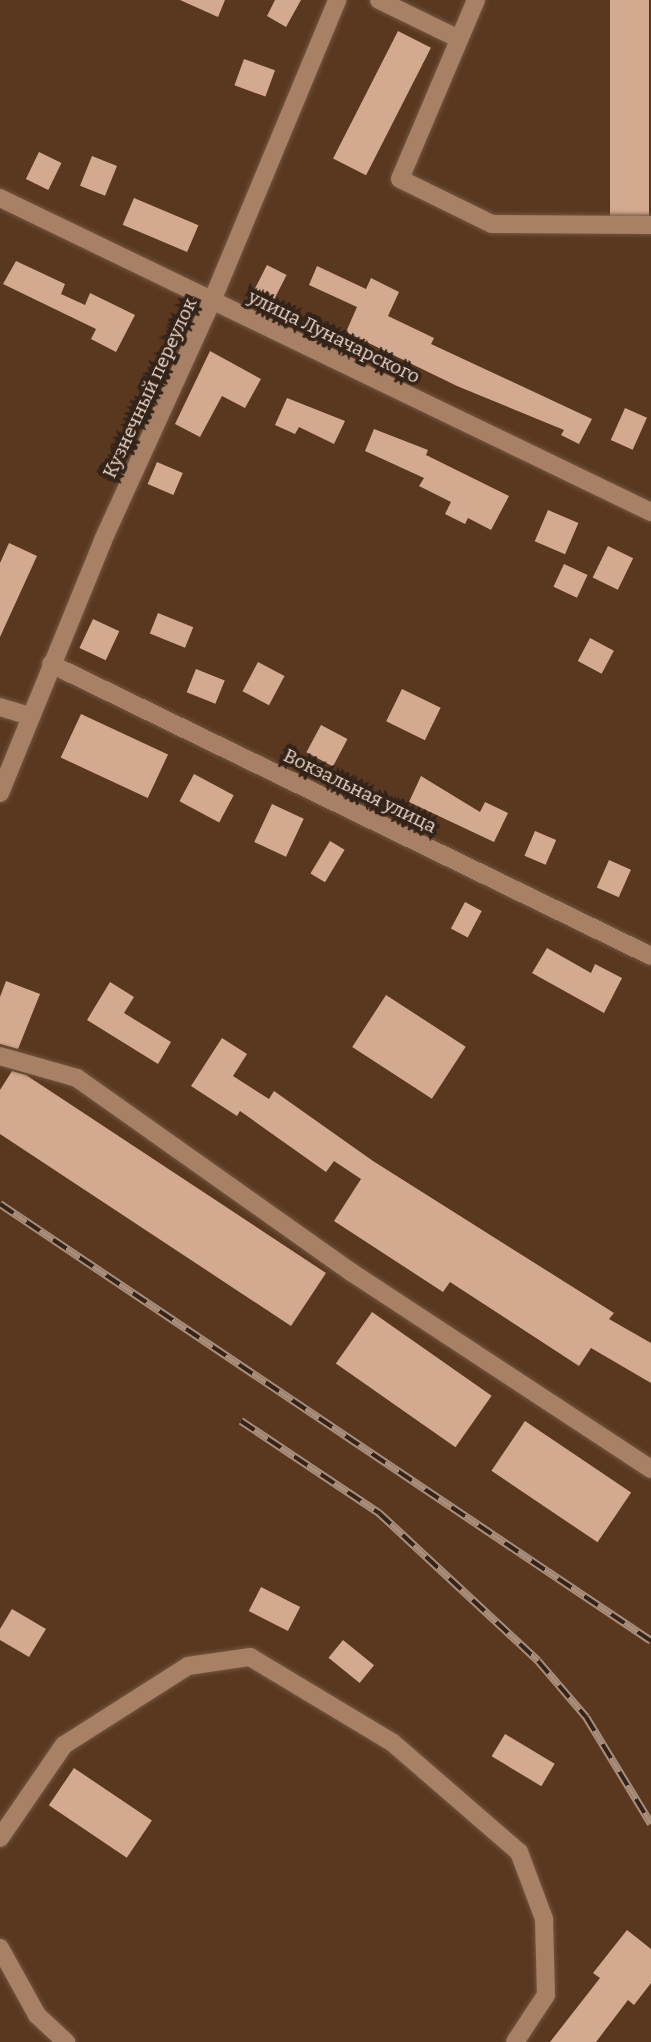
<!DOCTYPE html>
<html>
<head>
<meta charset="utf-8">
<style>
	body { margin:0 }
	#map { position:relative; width:651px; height:2042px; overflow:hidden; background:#5a3820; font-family:Bitter,serif }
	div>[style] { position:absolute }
	.building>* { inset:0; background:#d3aa90; transform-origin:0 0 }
	.roads { filter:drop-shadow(0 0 2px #735641) drop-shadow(0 0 2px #735641) }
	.minor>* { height:18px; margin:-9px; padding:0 9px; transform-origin:9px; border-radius:9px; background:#a78066 }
	.rail>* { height:8px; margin-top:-4px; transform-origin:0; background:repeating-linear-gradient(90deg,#332319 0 16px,#a88d7a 0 32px); box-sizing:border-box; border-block:2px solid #a88d7a }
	span { translate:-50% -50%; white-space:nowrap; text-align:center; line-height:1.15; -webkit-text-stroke:7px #332319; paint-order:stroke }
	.street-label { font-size:19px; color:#efdacc }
</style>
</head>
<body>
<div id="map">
	<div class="building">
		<i style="clip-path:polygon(180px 0,225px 0,218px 17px)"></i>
		<i style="clip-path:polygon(275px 0,301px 0,286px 27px,267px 16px)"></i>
		<i style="left:610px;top:0;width:39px;height:216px"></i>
		<i style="left:398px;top:31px;width:37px;height:143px;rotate:27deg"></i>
		<i style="left:244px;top:59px;width:33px;height:28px;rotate:20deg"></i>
		<i style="left:39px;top:152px;width:25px;height:30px;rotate:26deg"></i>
		<i style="left:92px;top:156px;width:27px;height:32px;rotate:22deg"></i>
		<i style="left:134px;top:198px;width:70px;height:29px;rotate:23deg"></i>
		<i style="clip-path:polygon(16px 261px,65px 284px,61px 294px,85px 305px,90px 293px,135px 315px,116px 352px,91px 339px,96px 329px,3px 284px)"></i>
		<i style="left:267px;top:265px;width:22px;height:27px;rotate:27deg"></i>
		<i style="clip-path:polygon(317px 266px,366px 289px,371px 278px,399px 292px,388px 316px,434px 338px,431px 344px,592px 419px,579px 444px,561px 435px,564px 430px,457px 386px,346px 332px,357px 307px,309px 285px)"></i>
		<i style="clip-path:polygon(210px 351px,261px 379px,245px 408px,222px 396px,200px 437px,175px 424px)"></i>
		<i style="clip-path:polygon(287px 398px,345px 421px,334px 444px,299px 427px,295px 434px,275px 425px)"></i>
		<i style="left:625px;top:408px;width:24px;height:35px;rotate:24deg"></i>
		<i style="clip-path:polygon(374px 429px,428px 450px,426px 455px,509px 496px,491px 530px,468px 518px,465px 524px,445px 514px,451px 502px,419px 486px,424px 478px,365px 451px)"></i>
		<i style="left:157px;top:462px;width:28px;height:24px;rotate:23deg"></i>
		<i style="left:548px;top:510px;width:33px;height:34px;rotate:23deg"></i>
		<i style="clip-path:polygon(9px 543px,37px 556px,0 637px,0 563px)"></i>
		<i style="left:608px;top:546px;width:28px;height:35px;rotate:26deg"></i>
		<i style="left:564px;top:564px;width:26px;height:25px;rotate:25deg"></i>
		<i style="left:158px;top:613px;width:38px;height:22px;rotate:22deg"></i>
		<i style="left:93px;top:619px;width:29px;height:32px;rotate:25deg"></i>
		<i style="left:590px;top:638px;width:27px;height:26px;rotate:28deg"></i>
		<i style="left:258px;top:662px;width:30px;height:33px;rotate:28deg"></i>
		<i style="left:196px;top:669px;width:31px;height:25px;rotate:22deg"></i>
		<i style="left:402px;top:689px;width:43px;height:36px;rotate:26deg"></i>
		<i style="left:81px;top:714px;width:96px;height:48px;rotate:25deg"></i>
		<i style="left:321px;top:725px;width:30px;height:31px;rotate:28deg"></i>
		<i style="left:194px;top:774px;width:45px;height:31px;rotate:28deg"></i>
		<i style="clip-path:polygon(421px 776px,480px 812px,485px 802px,508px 813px,494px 842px,409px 802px)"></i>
		<i style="left:272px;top:804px;width:35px;height:42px;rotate:25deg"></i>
		<i style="left:535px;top:831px;width:23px;height:27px;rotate:23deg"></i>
		<i style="left:330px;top:841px;width:17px;height:38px;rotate:31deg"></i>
		<i style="left:609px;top:860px;width:24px;height:30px;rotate:24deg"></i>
		<i style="left:465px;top:902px;width:19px;height:30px;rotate:28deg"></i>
		<i style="clip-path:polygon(547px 948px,591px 973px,595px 964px,622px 978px,604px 1013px,532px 973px)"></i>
		<i style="clip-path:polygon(6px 981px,40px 994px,18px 1049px,0 1044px,0 997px)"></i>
		<i style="clip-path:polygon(110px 982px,134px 997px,124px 1013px,171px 1042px,158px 1064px,87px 1020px)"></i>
		<i style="left:386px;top:995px;width:95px;height:62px;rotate:33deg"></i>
		<i style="clip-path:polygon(222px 1038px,247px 1054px,233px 1076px,269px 1099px,274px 1091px,373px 1161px,614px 1313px,609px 1319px,651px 1343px,651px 1383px,591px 1348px,579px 1366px,450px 1282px,443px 1292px,334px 1221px,361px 1179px,334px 1161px,326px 1172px,240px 1111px,237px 1116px,191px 1086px)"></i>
		<i style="clip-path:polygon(12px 1071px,26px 1075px,326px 1273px,291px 1326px,0 1134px,0 1090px)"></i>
		<i style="left:372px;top:1312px;width:146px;height:63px;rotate:35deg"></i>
		<i style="left:525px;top:1421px;width:128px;height:60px;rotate:34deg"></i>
		<i style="left:261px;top:1587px;width:44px;height:27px;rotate:27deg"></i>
		<i style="clip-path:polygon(12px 1609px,46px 1629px,29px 1657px,0 1640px,0 1629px)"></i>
		<i style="left:343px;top:1640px;width:40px;height:23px;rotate:39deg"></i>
		<i style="left:505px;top:1734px;width:58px;height:26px;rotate:31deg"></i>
		<i style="left:74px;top:1768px;width:94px;height:45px;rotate:34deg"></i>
		<i style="clip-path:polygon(627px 1930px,651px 1949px,651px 1983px,634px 2005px,628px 2000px,596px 2042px,550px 2042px,600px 1978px,593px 1973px)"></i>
	</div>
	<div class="roads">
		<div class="minor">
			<i style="left:379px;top:0;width:89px;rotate:26deg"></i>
			<i style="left:476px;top:0;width:194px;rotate:113deg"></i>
			<i style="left:400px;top:179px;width:102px;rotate:26.1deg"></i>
			<i style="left:492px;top:224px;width:159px;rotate:0.4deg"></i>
			<i style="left:0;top:198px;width:723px;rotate:25.75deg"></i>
			<i style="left:51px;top:664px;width:667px;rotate:25.95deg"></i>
			<i style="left:0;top:707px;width:31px;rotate:17deg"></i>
			<i style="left:0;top:793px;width:273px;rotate:-67.8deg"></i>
			<i style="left:103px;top:540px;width:263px;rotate:-65.5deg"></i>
			<i style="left:212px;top:301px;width:326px;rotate:-67.4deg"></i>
			<i style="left:0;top:1056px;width:80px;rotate:15.9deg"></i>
			<i style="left:77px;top:1078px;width:336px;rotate:35.3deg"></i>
			<i style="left:351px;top:1272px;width:359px;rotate:33.3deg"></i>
			<i style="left:0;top:1838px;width:113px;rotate:-55.5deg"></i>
			<i style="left:64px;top:1745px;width:147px;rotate:-32.5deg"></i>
			<i style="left:188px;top:1666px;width:63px;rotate:-8.3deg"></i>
			<i style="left:250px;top:1657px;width:167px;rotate:31deg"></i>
			<i style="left:393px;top:1743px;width:167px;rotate:40.9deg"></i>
			<i style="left:519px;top:1852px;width:72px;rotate:69.5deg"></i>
			<i style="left:544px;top:1919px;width:76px;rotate:88.5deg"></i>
			<i style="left:546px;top:1995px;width:56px;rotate:123.4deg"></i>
			<i style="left:0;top:1948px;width:77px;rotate:61.1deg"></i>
			<i style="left:37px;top:2015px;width:40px;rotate:43deg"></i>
		</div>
	</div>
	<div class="rail">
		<i style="left:0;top:1204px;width:784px;rotate:33.87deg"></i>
		<i style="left:241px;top:1421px;width:166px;rotate:33.7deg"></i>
		<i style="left:379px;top:1513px;width:217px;rotate:42.9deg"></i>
		<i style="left:538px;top:1661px;width:74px;rotate:49.4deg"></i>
		<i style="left:586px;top:1717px;width:125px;rotate:58.7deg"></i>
	</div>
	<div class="street-label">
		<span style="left:334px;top:337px;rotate:26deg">улица Луначарского</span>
		<span style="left:150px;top:388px;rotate:-65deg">Кузнечный переулок</span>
		<span style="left:360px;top:791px;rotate:26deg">Вокзальная улица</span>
	</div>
</div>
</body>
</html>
